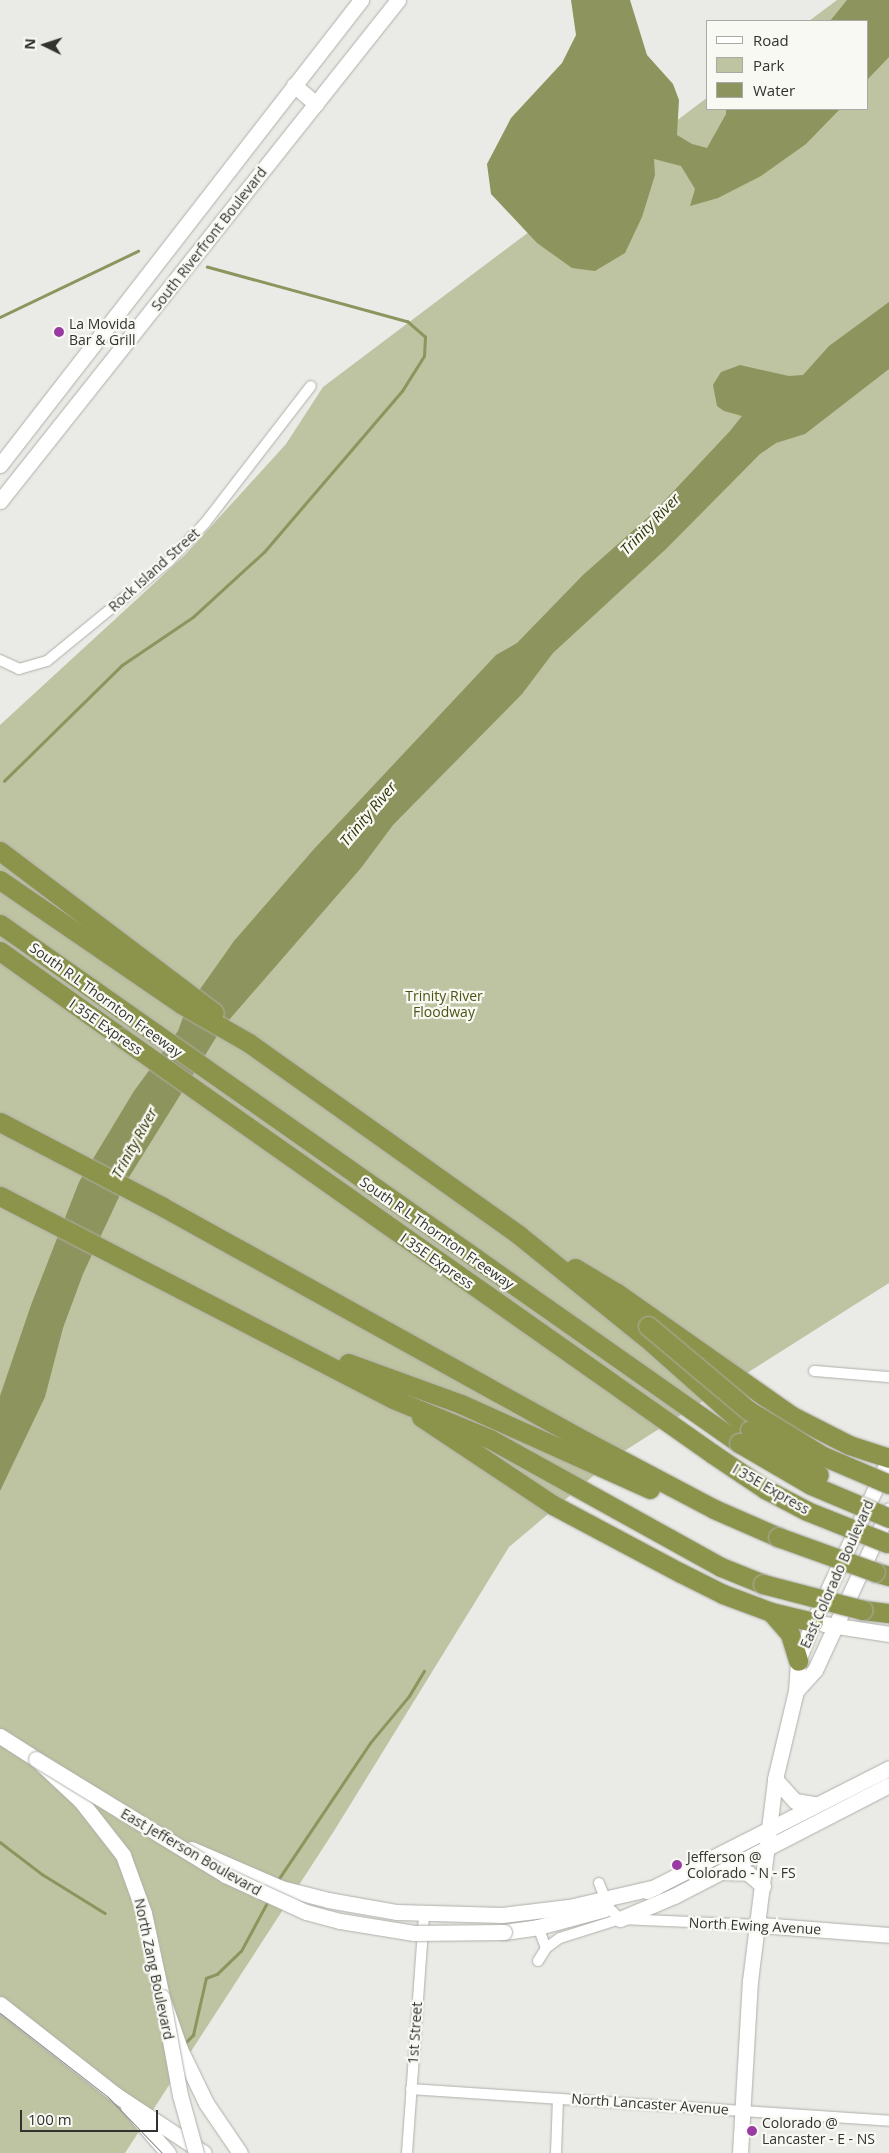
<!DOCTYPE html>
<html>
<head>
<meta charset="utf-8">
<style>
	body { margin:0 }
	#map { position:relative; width:889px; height:2153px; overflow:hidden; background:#eaebe6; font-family:"Open Sans",sans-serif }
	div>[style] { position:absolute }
	.green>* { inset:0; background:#bec3a1 }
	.water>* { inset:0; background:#8e945d }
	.stream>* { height:2.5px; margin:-1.25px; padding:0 1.25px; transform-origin:1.25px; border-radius:1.25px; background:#8e945d }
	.roads { filter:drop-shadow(0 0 1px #aeafaa) drop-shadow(0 0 1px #aeafaa) }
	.street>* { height:10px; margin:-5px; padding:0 5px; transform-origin:5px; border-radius:5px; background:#fff }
	.secondary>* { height:15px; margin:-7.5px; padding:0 7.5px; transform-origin:7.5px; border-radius:7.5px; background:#fff }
	.highway>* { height:19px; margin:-9.5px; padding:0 9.5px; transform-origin:9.5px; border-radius:9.5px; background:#8c934a }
	.tram>* { height:1px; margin:-0.5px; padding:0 0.5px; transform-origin:0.5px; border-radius:0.5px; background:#888885 }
	.bridges { filter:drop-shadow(0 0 1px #aeafaa) drop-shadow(0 0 1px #aeafaa) }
	.secondary-bridge>* { height:15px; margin:-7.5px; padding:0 7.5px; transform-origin:7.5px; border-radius:7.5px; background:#fff }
	.highway-bridge>* { height:19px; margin:-9.5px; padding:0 9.5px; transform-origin:9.5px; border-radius:9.5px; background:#8c934a }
	.dots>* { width:14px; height:14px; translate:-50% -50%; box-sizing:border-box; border:2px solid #f8f9f3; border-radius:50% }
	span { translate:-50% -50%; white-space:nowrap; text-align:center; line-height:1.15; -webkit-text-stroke:4.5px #f8f9f3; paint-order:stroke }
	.street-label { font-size:14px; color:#323230 }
	.poi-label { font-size:14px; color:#323230 }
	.left { translate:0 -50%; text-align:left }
	.park-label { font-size:14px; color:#4d5312 }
	.water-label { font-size:15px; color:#323609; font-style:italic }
	.legend { position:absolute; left:706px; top:20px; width:162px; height:90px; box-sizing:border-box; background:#f8f9f3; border:1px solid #a9a9a5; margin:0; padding:6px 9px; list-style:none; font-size:15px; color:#323230 }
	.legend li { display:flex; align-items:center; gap:10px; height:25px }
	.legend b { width:25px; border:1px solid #a9a9a5 }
	.north { position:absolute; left:20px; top:20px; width:50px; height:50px; -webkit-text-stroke:4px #f8f9f3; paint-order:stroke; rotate:274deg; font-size:14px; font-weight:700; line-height:20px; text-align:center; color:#323230 }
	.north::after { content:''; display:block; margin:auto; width:18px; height:22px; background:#323230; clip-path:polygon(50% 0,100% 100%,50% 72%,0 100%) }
	.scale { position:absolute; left:20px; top:2110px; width:138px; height:22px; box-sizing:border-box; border:2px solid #323230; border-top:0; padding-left:6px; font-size:15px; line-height:18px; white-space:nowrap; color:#323230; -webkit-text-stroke:4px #f8f9f3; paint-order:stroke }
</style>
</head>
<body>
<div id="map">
	<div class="green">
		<i style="clip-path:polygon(837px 0,889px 0,889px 1283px,618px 1455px,509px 1547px,334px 1831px,125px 2153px,0 2153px,0 725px,185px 555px,286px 444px,323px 387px,708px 97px,708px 109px,868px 109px,868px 21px,809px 21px)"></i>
	</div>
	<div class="water">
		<i style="clip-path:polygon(571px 0,630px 0,647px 55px,673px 84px,679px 100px,677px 135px,692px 144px,707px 148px,726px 114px,726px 109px,840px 109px,806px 144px,761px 176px,718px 198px,690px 206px,695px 189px,681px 166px,654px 159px,655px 175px,642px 217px,625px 253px,595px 271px,572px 268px,537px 243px,491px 194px,487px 164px,511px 118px,562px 63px,576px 35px)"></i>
		<i style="clip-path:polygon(847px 0,889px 0,889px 57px,868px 79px,868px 21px,830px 21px)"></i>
		<i style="clip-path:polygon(889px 302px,889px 369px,805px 434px,776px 443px,760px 454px,666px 549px,553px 653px,522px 694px,393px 825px,361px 868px,222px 1028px,126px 1182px,83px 1274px,63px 1328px,45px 1397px,0 1491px,0 1396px,31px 1305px,79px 1182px,134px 1091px,178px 1031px,186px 1009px,234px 941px,314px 849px,496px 655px,517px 643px,583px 575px,654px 512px,730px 431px,742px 416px,724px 411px,717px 406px,713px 385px,721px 372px,740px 365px,789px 376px,803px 375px,829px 346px)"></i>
	</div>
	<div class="stream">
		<i style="left:0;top:317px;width:153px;rotate:-25.6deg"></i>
		<i style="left:4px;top:781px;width:165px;rotate:-44.5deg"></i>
		<i style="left:122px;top:665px;width:86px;rotate:-34.1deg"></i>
		<i style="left:193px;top:617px;width:96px;rotate:-42.5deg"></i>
		<i style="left:264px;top:552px;width:212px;rotate:-49.4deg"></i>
		<i style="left:402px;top:391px;width:41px;rotate:-57.8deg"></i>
		<i style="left:424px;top:356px;width:19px;rotate:-87deg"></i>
		<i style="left:425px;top:337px;width:23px;rotate:-139deg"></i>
		<i style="left:408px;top:322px;width:208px;rotate:-164.7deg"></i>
		<i style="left:0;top:1842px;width:53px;rotate:37.3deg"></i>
		<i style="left:42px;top:1874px;width:74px;rotate:31.8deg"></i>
		<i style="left:278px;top:1880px;width:165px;rotate:-56.1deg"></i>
		<i style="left:370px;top:1743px;width:61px;rotate:-50.3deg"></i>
		<i style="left:409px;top:1696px;width:29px;rotate:-59deg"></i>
		<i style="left:206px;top:1978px;width:12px;rotate:-20deg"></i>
		<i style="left:217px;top:1974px;width:33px;rotate:-44deg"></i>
		<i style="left:241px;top:1951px;width:57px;rotate:-61.6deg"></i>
		<i style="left:184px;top:2044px;width:13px;rotate:-45deg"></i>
		<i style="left:193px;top:2035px;width:58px;rotate:-77.2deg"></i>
	</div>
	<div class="roads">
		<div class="street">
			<i style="left:0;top:660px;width:21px;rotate:25deg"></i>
			<i style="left:19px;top:669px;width:29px;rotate:-16deg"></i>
			<i style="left:47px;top:661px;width:158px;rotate:-39.3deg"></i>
			<i style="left:169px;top:561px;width:52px;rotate:-46.5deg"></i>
			<i style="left:205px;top:523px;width:173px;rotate:-52.3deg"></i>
			<i style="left:814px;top:1371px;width:75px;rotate:4.6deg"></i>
			<i style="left:599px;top:1883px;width:27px;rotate:68deg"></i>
			<i style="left:609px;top:1908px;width:16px;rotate:45deg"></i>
			<i style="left:538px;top:1927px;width:22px;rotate:69deg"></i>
			<i style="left:538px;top:1961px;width:15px;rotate:-58deg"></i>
			<i style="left:546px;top:1948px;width:17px;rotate:-36deg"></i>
			<i style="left:560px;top:1938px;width:63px;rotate:-17.6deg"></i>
			<i style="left:620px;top:1919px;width:140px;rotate:2.5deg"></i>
			<i style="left:411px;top:2089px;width:479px;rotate:3.8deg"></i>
			<i style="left:407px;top:2153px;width:241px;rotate:-85.9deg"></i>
			<i style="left:556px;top:2153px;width:54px;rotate:-87.9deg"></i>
		</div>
		<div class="secondary">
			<i style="left:294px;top:85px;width:29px;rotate:41deg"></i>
			<i style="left:0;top:465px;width:589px;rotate:-52.18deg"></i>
			<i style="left:0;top:501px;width:640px;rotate:-51.54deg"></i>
			<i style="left:824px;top:1624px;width:66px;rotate:8.7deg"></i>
			<i style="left:796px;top:1691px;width:28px;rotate:-48deg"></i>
			<i style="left:815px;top:1670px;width:176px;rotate:-65.2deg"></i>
			<i style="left:0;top:1736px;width:43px;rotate:32.6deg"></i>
			<i style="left:36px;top:1759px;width:60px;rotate:43deg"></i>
			<i style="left:80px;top:1800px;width:70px;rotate:52deg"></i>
			<i style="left:123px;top:1855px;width:62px;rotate:70.1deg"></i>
			<i style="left:144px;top:1913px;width:86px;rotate:77.9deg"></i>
			<i style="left:162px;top:1997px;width:55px;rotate:70.9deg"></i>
			<i style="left:180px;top:2049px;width:60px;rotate:64.3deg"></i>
			<i style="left:206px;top:2103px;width:60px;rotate:55.8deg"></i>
			<i style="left:775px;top:1779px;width:30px;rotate:48deg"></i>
			<i style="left:795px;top:1801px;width:20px;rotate:9deg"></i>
			<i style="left:191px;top:1849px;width:98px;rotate:23.4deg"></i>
			<i style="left:281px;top:1888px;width:49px;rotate:14.3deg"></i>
			<i style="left:328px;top:1900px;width:70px;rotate:9.9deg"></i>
			<i style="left:397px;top:1912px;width:105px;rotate:1.6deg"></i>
			<i style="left:502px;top:1915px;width:67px;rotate:-6.8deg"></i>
			<i style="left:569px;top:1907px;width:89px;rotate:-12.9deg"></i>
			<i style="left:723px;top:1872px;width:25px;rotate:2deg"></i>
			<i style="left:748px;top:1873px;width:20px;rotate:41deg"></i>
			<i style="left:647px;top:1891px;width:271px;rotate:-26.9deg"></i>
			<i style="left:620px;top:1919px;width:59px;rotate:-23.1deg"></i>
			<i style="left:674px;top:1896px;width:242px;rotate:-27.3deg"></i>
			<i style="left:760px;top:1925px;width:129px;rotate:4.4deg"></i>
			<i style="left:504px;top:1932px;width:34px;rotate:-8deg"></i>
			<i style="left:538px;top:1927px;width:69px;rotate:-15deg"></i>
			<i style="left:0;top:2004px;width:147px;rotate:38.1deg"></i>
			<i style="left:116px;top:2095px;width:105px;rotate:33.4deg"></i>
			<i style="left:128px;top:2107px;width:61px;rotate:49deg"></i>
			<i style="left:740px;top:2153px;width:172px;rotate:-86.7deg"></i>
			<i style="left:750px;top:1981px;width:204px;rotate:-82.9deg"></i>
			<i style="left:775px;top:1779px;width:90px;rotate:-76.6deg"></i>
			<i style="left:796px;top:1691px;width:30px;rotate:-86deg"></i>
			<i style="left:798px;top:1661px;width:42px;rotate:-69deg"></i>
			<i style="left:813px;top:1622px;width:180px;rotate:-65deg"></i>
		</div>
		<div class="highway">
			<i style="left:0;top:851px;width:268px;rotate:37.1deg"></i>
			<i style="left:0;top:880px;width:219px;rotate:34.4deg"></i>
			<i style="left:181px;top:1004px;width:78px;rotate:29.8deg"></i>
			<i style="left:249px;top:1043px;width:331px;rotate:35.4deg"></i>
			<i style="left:519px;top:1235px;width:170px;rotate:39deg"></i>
			<i style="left:651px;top:1342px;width:132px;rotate:41.6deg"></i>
			<i style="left:0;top:924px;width:903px;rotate:35.08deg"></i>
			<i style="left:0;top:951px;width:150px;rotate:35.5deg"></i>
			<i style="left:0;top:1122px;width:184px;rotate:27.5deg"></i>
			<i style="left:163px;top:1207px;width:485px;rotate:29deg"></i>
			<i style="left:587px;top:1442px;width:144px;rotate:27.8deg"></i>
			<i style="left:714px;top:1509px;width:70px;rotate:23.6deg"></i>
			<i style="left:0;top:1196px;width:442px;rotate:27.3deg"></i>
			<i style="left:393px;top:1399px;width:105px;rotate:22.4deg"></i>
			<i style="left:490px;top:1439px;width:264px;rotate:29deg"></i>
			<i style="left:721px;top:1567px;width:45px;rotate:22deg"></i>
			<i style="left:575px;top:1268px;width:49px;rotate:30.8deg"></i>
			<i style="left:617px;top:1293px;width:214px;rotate:35.1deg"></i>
			<i style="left:792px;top:1416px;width:64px;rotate:27deg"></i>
			<i style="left:849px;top:1445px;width:42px;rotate:18deg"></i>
			<i style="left:348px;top:1363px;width:120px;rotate:19.9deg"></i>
			<i style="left:461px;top:1404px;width:207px;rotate:24.2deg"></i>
			<i style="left:421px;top:1417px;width:159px;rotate:33.7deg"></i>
			<i style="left:553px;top:1505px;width:145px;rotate:28deg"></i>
			<i style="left:681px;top:1573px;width:47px;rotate:26.6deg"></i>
			<i style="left:723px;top:1594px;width:51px;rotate:20.6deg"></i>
			<i style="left:771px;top:1612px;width:43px;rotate:13.4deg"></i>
			<i style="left:875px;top:1572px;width:15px;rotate:16deg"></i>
			<i style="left:863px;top:1610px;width:26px;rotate:7deg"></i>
			<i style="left:771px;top:1612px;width:29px;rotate:49deg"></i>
			<i style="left:790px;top:1634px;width:28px;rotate:73deg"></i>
		</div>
	</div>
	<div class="tram">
		<i style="left:0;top:2013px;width:137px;rotate:37.9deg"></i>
		<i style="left:108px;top:2097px;width:78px;rotate:46deg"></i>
	</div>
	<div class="bridges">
		<div class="secondary-bridge">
			<i style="left:36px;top:1759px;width:222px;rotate:31.5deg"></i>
			<i style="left:225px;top:1875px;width:89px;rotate:24.6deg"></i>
			<i style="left:306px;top:1912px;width:35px;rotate:15deg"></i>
			<i style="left:340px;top:1921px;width:75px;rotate:9.2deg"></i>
			<i style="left:414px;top:1933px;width:90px;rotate:-0.6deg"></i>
			<i style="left:162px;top:1997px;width:100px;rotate:79.6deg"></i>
			<i style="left:180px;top:2095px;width:60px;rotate:74.6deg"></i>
		</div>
		<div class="highway-bridge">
			<i style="left:122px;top:1038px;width:723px;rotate:35.14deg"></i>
			<i style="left:713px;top:1454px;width:63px;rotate:33.9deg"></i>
			<i style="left:765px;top:1489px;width:47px;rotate:27.6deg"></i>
			<i style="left:807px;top:1511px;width:86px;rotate:21.8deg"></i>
			<i style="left:648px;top:1326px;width:131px;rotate:40deg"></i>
			<i style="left:748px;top:1410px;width:88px;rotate:31.5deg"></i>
			<i style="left:823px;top:1456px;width:72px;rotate:23deg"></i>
			<i style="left:750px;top:1430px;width:82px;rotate:33.1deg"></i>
			<i style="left:739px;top:1443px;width:83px;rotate:30.3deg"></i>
			<i style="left:811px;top:1485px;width:85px;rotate:22.9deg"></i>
			<i style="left:778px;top:1537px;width:103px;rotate:19.8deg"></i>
			<i style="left:763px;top:1584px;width:103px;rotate:14.6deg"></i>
		</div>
	</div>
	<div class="dots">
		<i style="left:59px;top:332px;background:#9a3ba3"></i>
		<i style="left:677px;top:1865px;background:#9a3ba3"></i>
		<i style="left:752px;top:2131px;background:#9a3ba3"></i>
	</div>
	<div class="street-label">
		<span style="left:209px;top:239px;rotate:-52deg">South Riverfront Boulevard</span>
		<span style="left:154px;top:570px;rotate:-42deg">Rock Island Street</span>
		<span style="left:106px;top:1000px;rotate:36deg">South R L Thornton Freeway</span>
		<span style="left:106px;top:1027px;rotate:35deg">I 35E Express</span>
		<span style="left:437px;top:1233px;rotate:35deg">South R L Thornton Freeway</span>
		<span style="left:437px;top:1261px;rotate:35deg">I 35E Express</span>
		<span style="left:771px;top:1489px;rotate:30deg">I 35E Express</span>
		<span style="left:837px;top:1574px;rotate:-66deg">East Colorado Boulevard</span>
		<span style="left:191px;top:1852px;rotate:30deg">East Jefferson Boulevard</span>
		<span style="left:755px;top:1926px;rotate:3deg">North Ewing Avenue</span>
		<span style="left:154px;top:1969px;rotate:78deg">North Zang Boulevard</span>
		<span style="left:415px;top:2033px;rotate:-86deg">1st Street</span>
		<span style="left:650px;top:2104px;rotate:4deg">North Lancaster Avenue</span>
	</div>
	<div class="poi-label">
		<span class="left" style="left:69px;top:332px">La Movida<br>Bar &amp; Grill</span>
		<span class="left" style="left:687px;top:1865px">Jefferson @<br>Colorado - N - FS</span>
		<span class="left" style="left:762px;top:2131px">Colorado @<br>Lancaster - E - NS</span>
	</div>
	<div class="park-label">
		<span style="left:444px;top:1004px">Trinity River<br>Floodway</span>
	</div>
	<div class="water-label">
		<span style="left:650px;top:524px;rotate:-46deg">Trinity River</span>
		<span style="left:368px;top:814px;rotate:-50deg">Trinity River</span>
		<span style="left:134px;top:1143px;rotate:-61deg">Trinity River</span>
	</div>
	<ul class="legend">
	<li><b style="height:6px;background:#fff"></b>Road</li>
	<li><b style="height:14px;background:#bec3a1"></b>Park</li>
	<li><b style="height:14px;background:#8e945d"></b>Water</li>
	</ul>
	<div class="north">N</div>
	<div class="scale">100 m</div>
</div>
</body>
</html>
